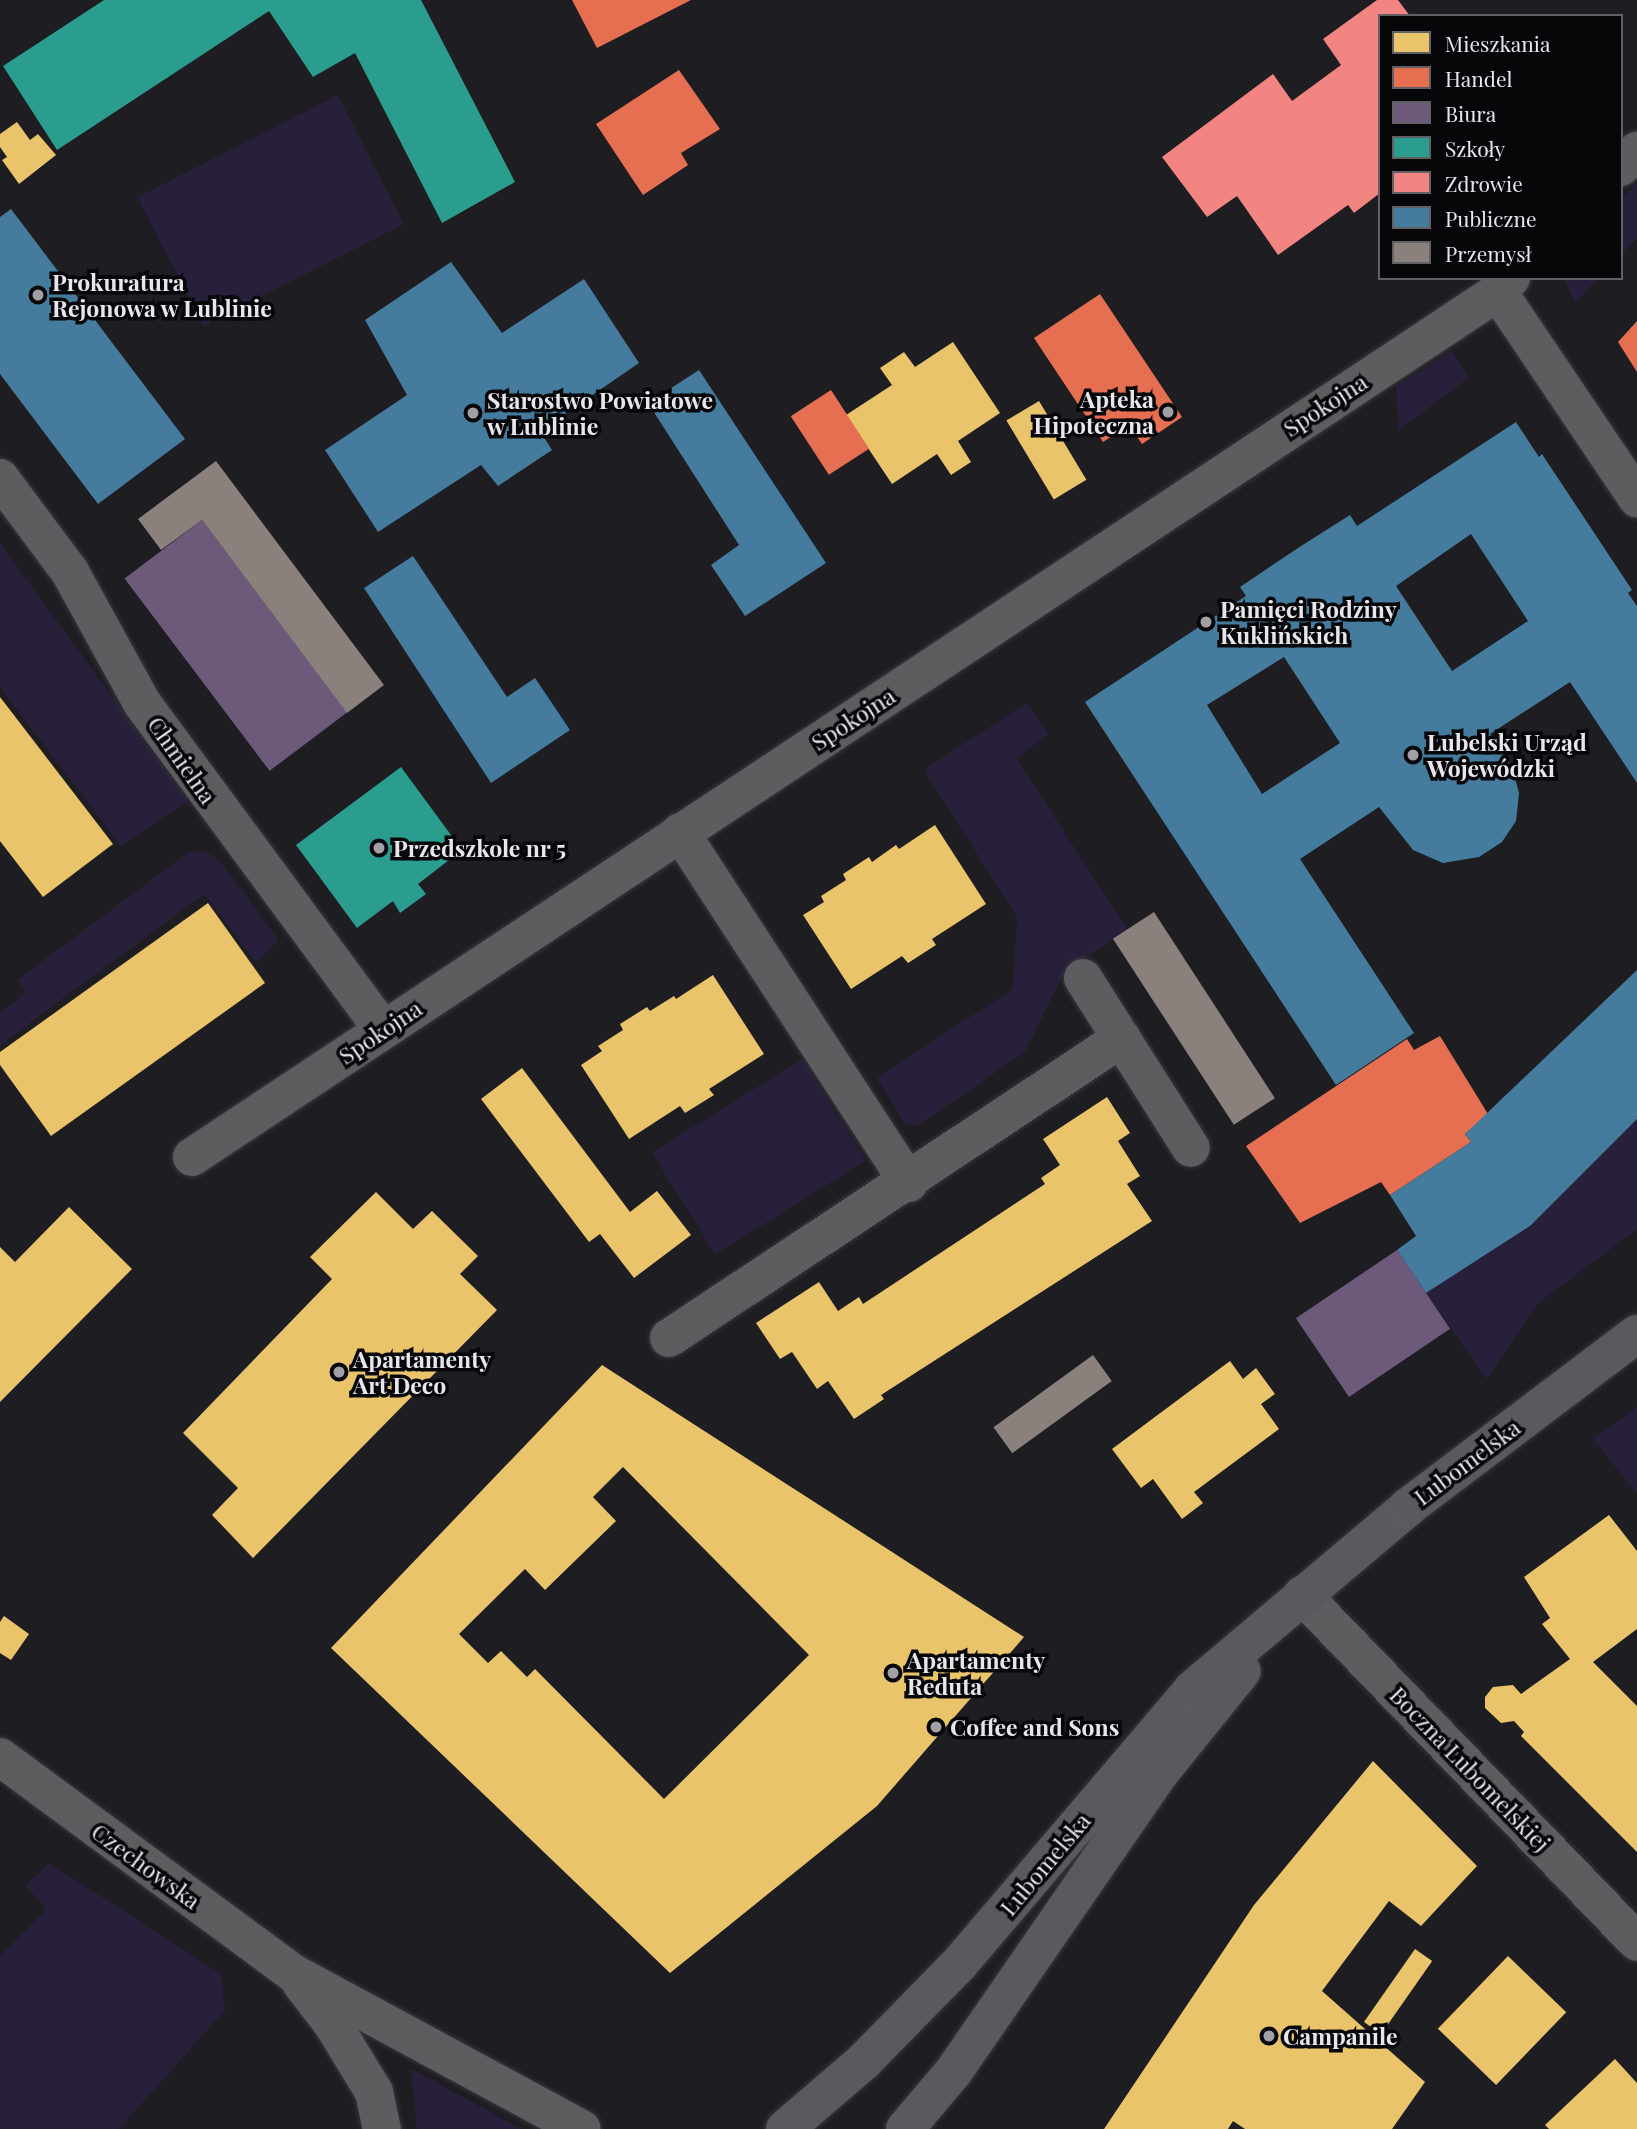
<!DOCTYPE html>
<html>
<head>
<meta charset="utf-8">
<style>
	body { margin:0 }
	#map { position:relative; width:1637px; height:2129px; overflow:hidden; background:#1e1d22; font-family:"Playfair Display",serif }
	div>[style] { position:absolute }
	.green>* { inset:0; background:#28203b; transform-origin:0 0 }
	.homes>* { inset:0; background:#e9c46a; transform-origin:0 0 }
	.shops>* { inset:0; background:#e76f51; transform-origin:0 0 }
	.offices>* { inset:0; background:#6d597a; transform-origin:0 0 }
	.schools>* { inset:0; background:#2a9d8f }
	.health>* { inset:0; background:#f28482 }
	.public>* { inset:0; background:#457b9d }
	.industry>* { inset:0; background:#8a817c; transform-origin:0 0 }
	.roads { filter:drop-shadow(0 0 2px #38373c) drop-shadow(0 0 2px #38373c) }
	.street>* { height:38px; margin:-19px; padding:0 19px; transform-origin:19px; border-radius:19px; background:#5d5c5f }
	.secondary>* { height:38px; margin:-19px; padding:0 19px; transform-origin:19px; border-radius:19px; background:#5b5960 }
	.dots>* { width:19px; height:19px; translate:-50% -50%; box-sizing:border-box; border:4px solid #07070a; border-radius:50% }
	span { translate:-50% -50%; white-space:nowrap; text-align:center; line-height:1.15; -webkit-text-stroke:7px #07070a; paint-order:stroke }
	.poi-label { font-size:23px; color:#e7e6ec; font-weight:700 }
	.left { translate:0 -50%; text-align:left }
	.right { translate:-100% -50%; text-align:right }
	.street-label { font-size:23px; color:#e7e6ec }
	.legend { position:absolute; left:1378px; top:14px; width:245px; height:266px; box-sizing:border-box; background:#07070a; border:2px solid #616064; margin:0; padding:9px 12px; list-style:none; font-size:21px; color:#e7e6ec }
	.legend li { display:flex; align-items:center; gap:14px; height:35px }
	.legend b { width:35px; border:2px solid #616064 }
</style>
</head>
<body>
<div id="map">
	<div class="green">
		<i style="left:338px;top:95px;width:145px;height:225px;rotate:63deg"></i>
		<i style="clip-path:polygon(1637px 183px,1637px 238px,1621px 255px,1621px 200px)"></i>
		<i style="clip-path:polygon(1564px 278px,1599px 278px,1575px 303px)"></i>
		<i style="clip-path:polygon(1452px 351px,1469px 378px,1399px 430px,1396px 387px)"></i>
		<i style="clip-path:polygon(0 543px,188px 801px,121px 846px,0 687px)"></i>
		<i style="clip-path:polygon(1026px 703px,1049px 734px,1016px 758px,1128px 930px,1065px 971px,1025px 1052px,919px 1125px,906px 1125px,877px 1078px,1013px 989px,1017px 917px,924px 770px)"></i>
		<i style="clip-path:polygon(204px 851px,219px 860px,279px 940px,256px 962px,204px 894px,0 1045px,0 1013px,25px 993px,17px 980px,189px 852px)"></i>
		<i style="left:802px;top:1059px;width:120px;height:177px;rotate:58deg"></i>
		<i style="clip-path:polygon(1637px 1119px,1637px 1229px,1538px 1303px,1487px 1379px,1426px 1293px,1530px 1226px)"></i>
		<i style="clip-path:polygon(1637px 1407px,1637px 1494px,1593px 1439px)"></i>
		<i style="clip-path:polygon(49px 1863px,221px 1974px,225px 2010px,119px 2129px,0 2129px,0 1956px,47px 1909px,25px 1886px)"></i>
		<i style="clip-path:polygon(411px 2069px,432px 2080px,521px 2129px,417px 2129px)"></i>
	</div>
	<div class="homes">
		<i style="clip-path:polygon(17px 122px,30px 140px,38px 134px,56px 155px,19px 184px,2px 160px,7px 157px,0 147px,0 134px)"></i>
		<i style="clip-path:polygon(953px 342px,1000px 413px,958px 441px,971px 462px,951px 475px,937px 454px,892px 484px,846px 415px,892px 385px,880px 368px,904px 352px,915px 367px)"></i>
		<i style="left:1039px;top:401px;width:92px;height:38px;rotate:59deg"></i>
		<i style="clip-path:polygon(0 697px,113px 844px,43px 897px,0 841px)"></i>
		<i style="clip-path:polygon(935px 825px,986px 904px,932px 939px,936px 945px,908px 963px,902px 956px,851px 989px,803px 915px,824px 902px,821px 896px,846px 880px,843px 874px,869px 857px,872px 862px,896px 845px,899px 849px)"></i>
		<i style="clip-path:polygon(208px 903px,265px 983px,51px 1136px,0 1065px,0 1052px)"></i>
		<i style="clip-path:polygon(713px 975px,764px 1054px,709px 1089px,714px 1095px,685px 1113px,680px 1106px,629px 1139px,581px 1065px,602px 1051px,598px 1046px,623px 1030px,620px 1024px,647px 1007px,650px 1011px,674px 996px,676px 999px)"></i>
		<i style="clip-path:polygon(522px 1068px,630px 1212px,657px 1191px,691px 1235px,634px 1278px,600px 1234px,589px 1242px,481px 1099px)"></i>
		<i style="clip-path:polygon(1107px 1097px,1130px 1133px,1118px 1141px,1140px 1176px,1127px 1184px,1152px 1221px,881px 1395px,884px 1399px,854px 1419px,828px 1381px,817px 1389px,792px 1352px,780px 1359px,756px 1323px,819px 1282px,838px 1311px,859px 1297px,863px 1304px,1045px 1184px,1041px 1178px,1060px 1165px,1043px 1139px)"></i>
		<i style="clip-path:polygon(376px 1192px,413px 1229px,432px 1211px,478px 1256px,460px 1274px,497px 1310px,253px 1558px,212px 1515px,238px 1488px,183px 1433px,332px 1279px,310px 1257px)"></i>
		<i style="clip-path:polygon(69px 1207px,132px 1269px,0 1402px,0 1247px,15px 1262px)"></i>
		<i style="clip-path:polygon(1230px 1361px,1243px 1379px,1256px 1368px,1275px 1394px,1261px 1404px,1279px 1429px,1194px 1492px,1203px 1503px,1182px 1519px,1153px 1479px,1141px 1488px,1112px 1449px)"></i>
		<i style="clip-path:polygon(evenodd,602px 1365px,1024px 1637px,877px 1806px,670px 1973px,331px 1648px,602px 1365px,623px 1467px,809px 1655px,664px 1799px,535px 1669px,527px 1677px,501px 1651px,488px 1663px,459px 1634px,525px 1569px,545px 1590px,616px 1521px,593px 1497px,623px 1467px)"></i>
		<i style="clip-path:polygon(1609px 1515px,1637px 1551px,1637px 1629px,1593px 1662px,1637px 1706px,1637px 1852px,1521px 1736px,1524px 1732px,1514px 1721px,1501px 1723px,1485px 1708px,1485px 1697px,1493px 1687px,1513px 1685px,1521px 1694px,1570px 1659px,1542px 1624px,1550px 1618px,1524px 1577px)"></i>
		<i style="clip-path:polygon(4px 1616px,29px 1634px,11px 1660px,0 1653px,0 1622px)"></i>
		<i style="clip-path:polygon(1373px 1761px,1477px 1866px,1421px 1926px,1389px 1901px,1322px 1991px,1425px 2082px,1392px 2129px,1245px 2129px,1233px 2121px,1228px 2129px,1104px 2129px,1254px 1905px)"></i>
		<i style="left:1415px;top:1949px;width:21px;height:89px;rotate:35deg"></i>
		<i style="left:1508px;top:1956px;width:81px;height:101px;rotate:44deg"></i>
		<i style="clip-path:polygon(1615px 2059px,1637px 2083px,1637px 2129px,1549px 2129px,1545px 2125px)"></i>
	</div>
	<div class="shops">
		<i style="clip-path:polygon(572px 0,691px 0,597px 48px)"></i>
		<i style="clip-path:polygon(679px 70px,720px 129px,681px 153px,688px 165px,643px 195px,596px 124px)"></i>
		<i style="clip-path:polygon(1100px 294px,1182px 417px,1142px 444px,1129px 425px,1103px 442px,1034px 338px)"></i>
		<i style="clip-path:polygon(1637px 321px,1637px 372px,1618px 342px)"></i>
		<i style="left:831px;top:390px;width:70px;height:48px;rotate:57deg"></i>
		<i style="clip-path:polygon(1440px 1036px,1488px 1114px,1465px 1134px,1471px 1142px,1390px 1195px,1381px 1182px,1300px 1223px,1246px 1146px,1407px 1039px,1414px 1050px)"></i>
	</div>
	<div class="offices">
		<i style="left:202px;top:520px;width:241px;height:97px;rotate:53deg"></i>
		<i style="left:1397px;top:1250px;width:95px;height:122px;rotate:56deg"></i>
	</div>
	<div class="schools">
		<i style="clip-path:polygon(104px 0,421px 0,515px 182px,442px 223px,355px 53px,313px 77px,269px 11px,57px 150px,3px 66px)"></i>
		<i style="clip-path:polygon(401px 767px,462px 850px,418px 884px,426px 894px,400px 913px,393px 901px,357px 928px,296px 845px)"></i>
	</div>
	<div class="health">
		<i style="clip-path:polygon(1377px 0,1398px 0,1410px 16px,1380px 16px,1380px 193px,1354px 213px,1348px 205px,1278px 255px,1237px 196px,1207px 217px,1162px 157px,1273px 74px,1292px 101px,1341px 65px,1323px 39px)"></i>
	</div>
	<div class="public">
		<i style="clip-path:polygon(11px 209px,185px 439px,98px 504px,0 374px,0 217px)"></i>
		<i style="clip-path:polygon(451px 262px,502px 333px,584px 279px,639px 363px,540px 431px,552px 450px,498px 486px,481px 465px,378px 532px,325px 450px,407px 395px,365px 320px)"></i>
		<i style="clip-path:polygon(699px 370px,826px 563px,745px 616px,711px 565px,739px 545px,648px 403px)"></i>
		<i style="clip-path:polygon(evenodd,1516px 422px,1539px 457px,1542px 454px,1632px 590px,1628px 593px,1637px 606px,1637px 783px,1570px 682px,1490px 734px,1512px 767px,1519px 793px,1516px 821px,1502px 842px,1479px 857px,1443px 863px,1413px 850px,1379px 807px,1300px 859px,1414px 1033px,1336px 1085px,1085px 702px,1246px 596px,1240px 587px,1298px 548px,1350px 515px,1357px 526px,1516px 422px,1471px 534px,1528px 621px,1452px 671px,1396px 586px,1471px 534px,1516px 422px,1284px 657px,1340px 743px,1262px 794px,1207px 705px,1284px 657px)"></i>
		<i style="clip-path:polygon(413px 556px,507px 697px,535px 678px,570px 730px,491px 783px,364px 588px)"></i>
		<i style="clip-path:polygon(1637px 970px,1637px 1119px,1530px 1226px,1426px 1293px,1397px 1250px,1416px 1236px,1390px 1195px,1471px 1142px,1465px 1134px)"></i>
	</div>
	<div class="industry">
		<i style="clip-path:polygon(216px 461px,384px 685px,347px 713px,202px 520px,161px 550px,138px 519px)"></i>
		<i style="left:1154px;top:912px;width:222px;height:49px;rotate:57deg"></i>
		<i style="left:1093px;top:1355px;width:32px;height:123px;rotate:54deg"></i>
	</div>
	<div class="roads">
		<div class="street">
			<i style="left:1621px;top:167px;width:23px;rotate:-45deg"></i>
			<i style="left:1498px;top:292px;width:249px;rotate:56deg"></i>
			<i style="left:0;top:478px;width:117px;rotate:53.3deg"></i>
			<i style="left:70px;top:572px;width:149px;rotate:61.2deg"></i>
			<i style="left:142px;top:703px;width:406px;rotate:53.6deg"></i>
			<i style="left:680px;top:832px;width:419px;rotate:56.9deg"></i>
			<i style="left:1083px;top:978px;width:201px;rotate:57.6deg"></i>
			<i style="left:192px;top:1157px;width:1566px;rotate:-33.52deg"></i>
			<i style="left:1498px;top:292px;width:19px;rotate:-47deg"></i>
			<i style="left:669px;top:1338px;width:543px;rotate:-33.51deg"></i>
			<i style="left:1302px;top:1595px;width:482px;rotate:46deg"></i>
			<i style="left:0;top:1757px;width:364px;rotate:36.4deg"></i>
			<i style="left:293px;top:1973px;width:328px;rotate:28.4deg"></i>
			<i style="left:301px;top:1983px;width:51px;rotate:52.2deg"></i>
			<i style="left:332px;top:2023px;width:81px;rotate:58.7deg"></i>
			<i style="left:374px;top:2092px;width:38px;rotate:78deg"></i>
		</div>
		<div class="secondary">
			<i style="left:785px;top:2129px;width:104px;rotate:-40.7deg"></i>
			<i style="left:864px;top:2061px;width:137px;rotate:-45.6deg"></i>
			<i style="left:960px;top:1963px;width:360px;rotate:-49.6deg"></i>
			<i style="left:1193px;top:1689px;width:282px;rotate:-40.2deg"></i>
			<i style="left:1408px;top:1507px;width:287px;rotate:-37.1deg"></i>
			<i style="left:905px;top:2129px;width:76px;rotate:-49.8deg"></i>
			<i style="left:954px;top:2071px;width:366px;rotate:-55.4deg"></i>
			<i style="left:1162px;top:1770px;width:127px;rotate:-51.1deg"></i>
		</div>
	</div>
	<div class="dots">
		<i style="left:38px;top:295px;background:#a1a0a5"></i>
		<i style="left:1168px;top:412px;background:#a1a0a5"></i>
		<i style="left:473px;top:413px;background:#a1a0a5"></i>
		<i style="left:1206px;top:622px;background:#a1a0a5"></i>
		<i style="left:1413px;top:755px;background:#a1a0a5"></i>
		<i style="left:379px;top:848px;background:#a1a0a5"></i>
		<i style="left:339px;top:1372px;background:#a1a0a5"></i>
		<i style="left:893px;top:1673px;background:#a1a0a5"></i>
		<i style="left:936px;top:1727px;background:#a1a0a5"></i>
		<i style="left:1269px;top:2036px;background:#a1a0a5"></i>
	</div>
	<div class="poi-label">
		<span class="left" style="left:52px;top:295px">Prokuratura<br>Rejonowa w Lublinie</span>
		<span class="right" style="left:1154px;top:412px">Apteka<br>Hipoteczna</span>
		<span class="left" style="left:487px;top:413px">Starostwo Powiatowe<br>w Lublinie</span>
		<span class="left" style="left:1220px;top:622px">Pamięci Rodziny<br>Kuklińskich</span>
		<span class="left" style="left:1427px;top:755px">Lubelski Urząd<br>Wojewódzki</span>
		<span class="left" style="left:393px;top:848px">Przedszkole nr 5</span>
		<span class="left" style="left:353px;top:1372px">Apartamenty<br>Art Deco</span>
		<span class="left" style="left:907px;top:1673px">Apartamenty<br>Reduta</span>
		<span class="left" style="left:950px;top:1727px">Coffee and Sons</span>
		<span class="left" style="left:1283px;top:2036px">Campanile</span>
	</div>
	<div class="street-label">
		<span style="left:1325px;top:405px;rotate:-33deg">Spokojna</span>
		<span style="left:853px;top:719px;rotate:-33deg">Spokojna</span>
		<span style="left:182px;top:760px;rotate:55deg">Chmielna</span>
		<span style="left:380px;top:1032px;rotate:-34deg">Spokojna</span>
		<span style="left:1467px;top:1462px;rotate:-37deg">Lubomelska</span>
		<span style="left:1470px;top:1769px;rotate:46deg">Boczna Lubomelskiej</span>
		<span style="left:1045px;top:1864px;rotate:-50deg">Lubomelska</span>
		<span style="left:146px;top:1866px;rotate:36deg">Czechowska</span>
	</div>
	<ul class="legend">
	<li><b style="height:19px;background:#e9c46a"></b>Mieszkania</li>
	<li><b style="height:19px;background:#e76f51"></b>Handel</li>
	<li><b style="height:19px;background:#6d597a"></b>Biura</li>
	<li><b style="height:19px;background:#2a9d8f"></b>Szkoły</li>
	<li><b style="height:19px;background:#f28482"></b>Zdrowie</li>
	<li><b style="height:19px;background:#457b9d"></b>Publiczne</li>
	<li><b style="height:19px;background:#8a817c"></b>Przemysł</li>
	</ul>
</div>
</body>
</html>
